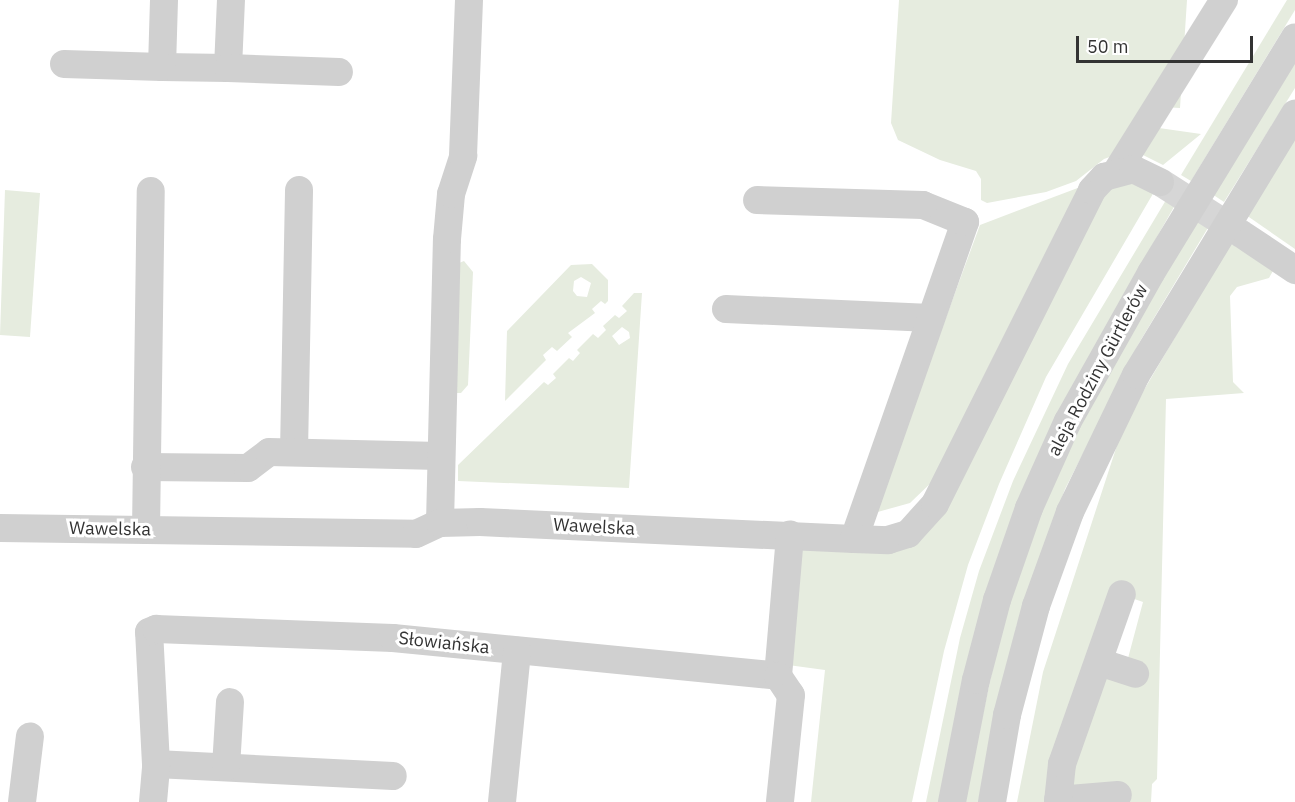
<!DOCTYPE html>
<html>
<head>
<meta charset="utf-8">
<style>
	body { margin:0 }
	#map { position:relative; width:1295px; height:802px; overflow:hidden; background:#fff; font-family:"IBM Plex Sans",sans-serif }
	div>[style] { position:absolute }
	.green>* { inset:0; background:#e6ecdf }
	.minor-tunnel>* { height:28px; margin-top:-14px; transform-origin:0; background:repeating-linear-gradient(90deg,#d6d6d6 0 28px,transparent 0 42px) }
	.minor>* { height:28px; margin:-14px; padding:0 14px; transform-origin:14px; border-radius:14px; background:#d0d0d0 }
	span { translate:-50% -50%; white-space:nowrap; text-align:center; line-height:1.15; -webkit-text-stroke:6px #fff; paint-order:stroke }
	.street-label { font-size:18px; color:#333 }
	.scale { position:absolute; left:1076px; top:36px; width:177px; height:27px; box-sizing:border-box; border:3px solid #333; border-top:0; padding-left:8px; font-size:18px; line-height:21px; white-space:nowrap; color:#333; -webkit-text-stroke:4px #fff; paint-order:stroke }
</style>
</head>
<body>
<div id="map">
	<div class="green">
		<i style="clip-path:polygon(899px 0,1187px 0,1180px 108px,1162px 107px,1159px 128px,1201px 134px,1163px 165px,1141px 154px,1121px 153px,1104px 159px,1076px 181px,1046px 192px,987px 203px,981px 200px,981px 179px,976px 171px,940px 160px,898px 140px,891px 123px)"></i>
		<i style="clip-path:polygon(1287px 0,1295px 0,1295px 10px,1191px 181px,1181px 175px)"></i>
		<i style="clip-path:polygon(1295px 59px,1295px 88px,1224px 202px,1212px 194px)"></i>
		<i style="clip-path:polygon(1295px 135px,1295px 249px,1246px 215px)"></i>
		<i style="clip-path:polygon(1120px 179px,1154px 192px,1046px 377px,999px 484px,968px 565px,944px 651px,912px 802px,811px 802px,825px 670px,788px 665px,798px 547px,898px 547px,1099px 194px)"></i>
		<i style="clip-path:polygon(1083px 186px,935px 479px,910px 503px,874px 513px,980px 225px)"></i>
		<i style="clip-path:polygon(5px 190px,40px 193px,30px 337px,0 335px)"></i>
		<i style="clip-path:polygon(1166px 200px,1175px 205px,1059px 410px,964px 673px,939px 802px,926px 802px,960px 638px,979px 571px,1013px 481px,1068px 364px)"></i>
		<i style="clip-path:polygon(1197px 219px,1209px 226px,1139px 343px,1065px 489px,1017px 624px,978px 802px,964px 802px,1001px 630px,1038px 517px,1082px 419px)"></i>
		<i style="clip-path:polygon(1232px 240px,1274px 269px,1269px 278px,1237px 287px,1230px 296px,1233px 382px,1244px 393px,1166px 399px,1157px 779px,1152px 784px,1151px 802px,1127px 802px,1073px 788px,1072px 768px,1103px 678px,1127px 662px,1143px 602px,1111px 591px,1046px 802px,1017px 802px,1043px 672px,1124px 424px)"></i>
		<i style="clip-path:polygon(464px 261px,473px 272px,468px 385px,461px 393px,455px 393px,459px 263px)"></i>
		<i style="clip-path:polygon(evenodd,592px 264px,608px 280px,608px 301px,605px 304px,601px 301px,592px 309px,595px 313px,568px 333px,572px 337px,557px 351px,552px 347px,543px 355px,546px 360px,505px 401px,507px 331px,571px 265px,592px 264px,581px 277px,591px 283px,587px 297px,577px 296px,573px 291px,574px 281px,581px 277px)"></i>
		<i style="clip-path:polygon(evenodd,634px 293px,642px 293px,629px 488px,458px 481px,458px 465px,544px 382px,548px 385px,556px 378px,553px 374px,569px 358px,573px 361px,580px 353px,577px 350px,593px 334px,598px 338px,606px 330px,603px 326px,615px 315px,619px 318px,627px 311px,622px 306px,634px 293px,622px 327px,629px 332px,630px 338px,619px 345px,612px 336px,622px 327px)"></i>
	</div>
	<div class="minor-tunnel">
		<i style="left:1160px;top:182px;width:98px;rotate:32.6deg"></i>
	</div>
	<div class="minor">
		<i style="left:164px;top:0;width:67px;rotate:91.7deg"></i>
		<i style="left:162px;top:67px;width:66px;rotate:0.9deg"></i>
		<i style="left:228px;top:68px;width:68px;rotate:-87.5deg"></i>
		<i style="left:64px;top:64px;width:98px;rotate:1.8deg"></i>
		<i style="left:228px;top:68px;width:111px;rotate:2.1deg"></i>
		<i style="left:1117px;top:171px;width:202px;rotate:-58deg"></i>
		<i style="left:1243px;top:235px;width:63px;rotate:33.9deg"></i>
		<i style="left:726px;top:309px;width:205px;rotate:2.5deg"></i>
		<i style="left:294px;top:452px;width:262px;rotate:-88.9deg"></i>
		<i style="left:145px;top:467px;width:103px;rotate:0.6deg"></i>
		<i style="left:248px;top:468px;width:26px;rotate:-37deg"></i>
		<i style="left:269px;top:452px;width:171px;rotate:1.3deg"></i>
		<i style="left:440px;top:523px;width:284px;rotate:-88.6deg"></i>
		<i style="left:447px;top:239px;width:45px;rotate:-84.9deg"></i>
		<i style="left:451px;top:194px;width:40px;rotate:-72deg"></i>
		<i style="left:463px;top:156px;width:156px;rotate:-87.8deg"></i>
		<i style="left:0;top:528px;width:416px;rotate:0.8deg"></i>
		<i style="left:416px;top:534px;width:26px;rotate:-25deg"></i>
		<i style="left:440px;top:523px;width:40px;rotate:-1.4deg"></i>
		<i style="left:480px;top:522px;width:374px;rotate:2.6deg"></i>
		<i style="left:854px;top:539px;width:336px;rotate:-70.7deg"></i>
		<i style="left:965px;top:222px;width:45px;rotate:-158deg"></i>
		<i style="left:923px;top:205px;width:166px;rotate:-178.3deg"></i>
		<i style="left:146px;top:530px;width:339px;rotate:-89.2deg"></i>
		<i style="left:854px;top:539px;width:34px;rotate:2deg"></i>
		<i style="left:888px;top:540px;width:21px;rotate:-17deg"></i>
		<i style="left:908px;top:534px;width:40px;rotate:-48deg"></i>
		<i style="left:935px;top:504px;width:351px;rotate:-63.4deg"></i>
		<i style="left:1092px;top:190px;width:18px;rotate:-47deg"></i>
		<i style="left:1104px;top:177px;width:30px;rotate:-15deg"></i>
		<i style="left:1133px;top:169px;width:30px;rotate:26deg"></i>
		<i style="left:1099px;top:662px;width:38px;rotate:18deg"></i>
		<i style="left:778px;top:676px;width:142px;rotate:-85.1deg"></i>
		<i style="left:156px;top:764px;width:237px;rotate:2.9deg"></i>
		<i style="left:226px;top:767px;width:65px;rotate:-86.5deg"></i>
		<i style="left:1058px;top:800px;width:60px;rotate:-4.8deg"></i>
		<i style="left:22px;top:802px;width:66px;rotate:-83.1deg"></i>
		<i style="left:153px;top:802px;width:38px;rotate:-85deg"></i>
		<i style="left:156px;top:764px;width:132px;rotate:-93deg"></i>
		<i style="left:149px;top:632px;width:8px;rotate:-23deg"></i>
		<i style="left:156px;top:629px;width:237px;rotate:2.2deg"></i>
		<i style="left:393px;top:638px;width:387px;rotate:5.6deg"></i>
		<i style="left:778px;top:676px;width:23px;rotate:56deg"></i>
		<i style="left:791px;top:695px;width:108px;rotate:95.9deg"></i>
		<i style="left:502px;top:802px;width:152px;rotate:-84.3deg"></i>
		<i style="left:952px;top:802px;width:124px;rotate:-78.9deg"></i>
		<i style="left:976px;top:680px;width:83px;rotate:-75.3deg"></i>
		<i style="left:997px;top:600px;width:97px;rotate:-70.8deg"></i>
		<i style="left:1029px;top:508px;width:95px;rotate:-65.9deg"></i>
		<i style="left:1068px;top:421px;width:170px;rotate:-60.7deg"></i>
		<i style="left:1151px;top:273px;width:276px;rotate:-58.6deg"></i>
		<i style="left:992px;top:802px;width:88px;rotate:-80.2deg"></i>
		<i style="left:1007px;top:715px;width:113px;rotate:-75.1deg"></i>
		<i style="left:1036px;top:606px;width:100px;rotate:-70.1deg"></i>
		<i style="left:1070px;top:512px;width:152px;rotate:-64.3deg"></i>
		<i style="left:1136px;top:375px;width:306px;rotate:-58.7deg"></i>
		<i style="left:1058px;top:802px;width:38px;rotate:-84deg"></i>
		<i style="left:1062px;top:764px;width:180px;rotate:-70.6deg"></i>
	</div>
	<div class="street-label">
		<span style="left:1098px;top:370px;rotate:-62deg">aleja Rodziny Gürtlerów</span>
		<span style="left:594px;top:527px;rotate:3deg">Wawelska</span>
		<span style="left:110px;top:529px;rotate:1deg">Wawelska</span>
		<span style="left:444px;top:643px;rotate:6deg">Słowiańska</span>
	</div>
	<div class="scale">50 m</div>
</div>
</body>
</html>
